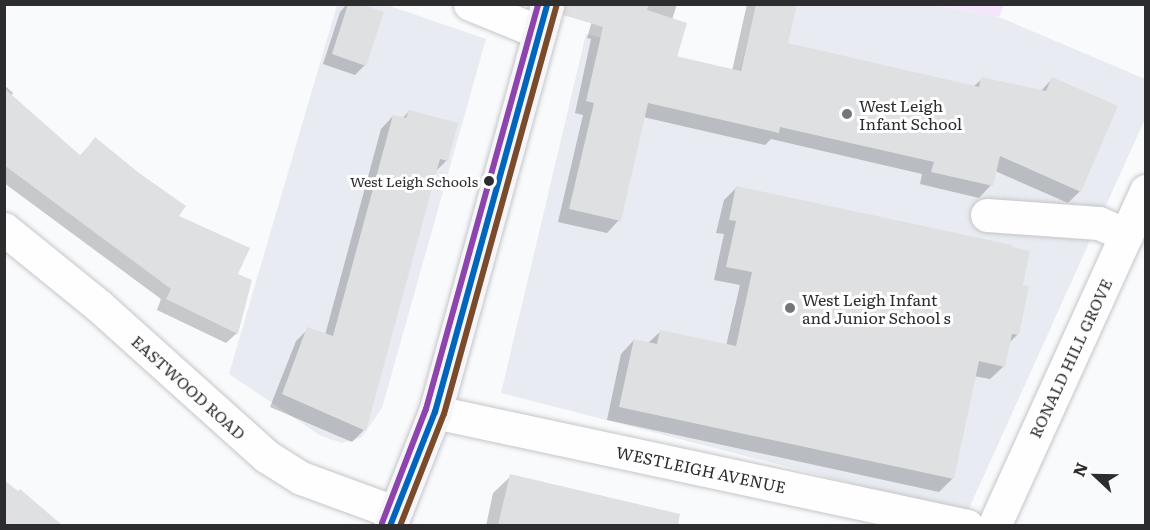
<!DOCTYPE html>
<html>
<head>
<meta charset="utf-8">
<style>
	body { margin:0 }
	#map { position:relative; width:1150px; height:530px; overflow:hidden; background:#f9fafc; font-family:Literata,serif }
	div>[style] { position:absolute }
	.built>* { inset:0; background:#e8ebf1 }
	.green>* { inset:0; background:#f5e5fc }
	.shadow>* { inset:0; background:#0003 }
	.building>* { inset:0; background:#dfe0e2 }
	.roads { filter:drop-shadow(0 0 2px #c5c6c8) drop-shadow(0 0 2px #c5c6c8) }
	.minor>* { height:33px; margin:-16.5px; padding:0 16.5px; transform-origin:16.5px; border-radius:16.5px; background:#fefeff }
	.major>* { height:33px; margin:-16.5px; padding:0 16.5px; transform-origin:16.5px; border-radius:16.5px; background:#f6f5f9 }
	.bus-1>* { height:6px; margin:-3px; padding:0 3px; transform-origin:3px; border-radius:3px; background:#0065bd }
	.bus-2>* { height:6px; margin:-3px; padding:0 3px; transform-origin:3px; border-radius:3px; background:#7a4b2a }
	.bus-3>* { height:6px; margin:-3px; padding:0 3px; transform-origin:3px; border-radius:3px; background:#8e44ad }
	.dots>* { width:16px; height:16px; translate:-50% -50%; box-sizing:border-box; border:3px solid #fff; border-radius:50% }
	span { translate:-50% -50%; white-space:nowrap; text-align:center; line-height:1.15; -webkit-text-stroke:6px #fff; paint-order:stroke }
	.bus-label { font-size:14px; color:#2d2d2f }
	.right { translate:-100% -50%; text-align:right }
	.poi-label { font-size:16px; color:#2d2d2f }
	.left { translate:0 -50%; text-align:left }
	.street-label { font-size:16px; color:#2d2d2f }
	.frame { position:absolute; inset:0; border:6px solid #2d2d2f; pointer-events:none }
	.north { position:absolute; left:1066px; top:446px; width:60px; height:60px; -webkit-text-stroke:4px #fff; paint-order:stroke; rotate:292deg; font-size:16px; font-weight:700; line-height:24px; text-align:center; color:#2d2d2f }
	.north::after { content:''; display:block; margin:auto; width:21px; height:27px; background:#2d2d2f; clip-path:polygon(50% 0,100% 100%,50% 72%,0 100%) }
</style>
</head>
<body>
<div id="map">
	<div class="built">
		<i style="clip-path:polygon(337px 5px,387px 5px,486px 39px,382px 408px,361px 438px,342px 443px,321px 436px,229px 374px)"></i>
		<i style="clip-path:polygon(756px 5px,934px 5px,999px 17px,1145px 79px,1145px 119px,967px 513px,501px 393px,586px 34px,740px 71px)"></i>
	</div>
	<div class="green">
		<i style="clip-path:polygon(934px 5px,1004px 5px,999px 17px)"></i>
	</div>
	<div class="shadow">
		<i style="clip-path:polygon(347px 4px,356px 4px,365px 65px,355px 75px,323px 64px,340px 12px)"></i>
		<i style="clip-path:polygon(597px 4px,677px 4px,672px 20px,675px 58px,732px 71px,747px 4px,796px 4px,786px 44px,973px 87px,982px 79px,1040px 92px,1052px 79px,1080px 191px,1068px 203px,995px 171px,991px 185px,979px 198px,920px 184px,922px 174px,771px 139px,765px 145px,643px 117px,619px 220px,607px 233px,558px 222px,583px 115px,575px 113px,591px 39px,587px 38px)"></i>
		<i style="clip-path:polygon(4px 85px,13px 93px,11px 96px,79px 157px,95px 139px,236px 274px,237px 333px,226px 343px,157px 310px,161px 299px,4px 183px)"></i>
		<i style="clip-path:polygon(409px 111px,447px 160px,435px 172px,364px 430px,352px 442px,270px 407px,296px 341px,308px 329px,325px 335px,381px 129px,393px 116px,402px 119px)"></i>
		<i style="clip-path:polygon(737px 187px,1021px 286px,1018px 334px,1008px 344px,1004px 366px,990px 379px,974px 376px,953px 478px,939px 492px,607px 420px,621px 354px,634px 340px,648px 343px,660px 332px,726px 346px,740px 285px,714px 280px,724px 234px,716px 233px,724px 200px)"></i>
		<i style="clip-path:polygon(511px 476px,634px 505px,630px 526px,486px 526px,493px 493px)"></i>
		<i style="clip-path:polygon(4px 481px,58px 524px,57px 526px,4px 526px)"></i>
	</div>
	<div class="building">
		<i style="clip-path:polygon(348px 4px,361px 4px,384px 12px,366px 66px,332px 54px)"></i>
		<i style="clip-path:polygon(565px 4px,649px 4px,647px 10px,687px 23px,677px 57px,741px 71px,756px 4px,797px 4px,788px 43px,979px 87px,981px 77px,1046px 91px,1052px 77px,1118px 106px,1081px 192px,1000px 156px,993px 186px,931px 172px,934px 162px,780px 127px,779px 133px,648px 103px,621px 221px,569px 209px,594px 103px,586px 101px,603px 27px,563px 15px)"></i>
		<i style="clip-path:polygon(4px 88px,81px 156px,95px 137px,139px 173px,186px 206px,179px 216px,250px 248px,238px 274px,252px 280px,238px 334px,166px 299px,171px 289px,4px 165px)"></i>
		<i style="clip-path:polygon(409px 110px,458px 123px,448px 161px,440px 159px,366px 431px,282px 394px,307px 327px,333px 336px,393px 115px,406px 118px)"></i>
		<i style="clip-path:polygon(736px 186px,1012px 245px,1012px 247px,1030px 251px,1023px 285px,1029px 286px,1019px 335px,1012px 334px,1005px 367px,979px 361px,954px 479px,619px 407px,634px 339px,657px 344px,660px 330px,736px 346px,752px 272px,726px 267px,736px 221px,729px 220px)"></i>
		<i style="clip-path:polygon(510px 474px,680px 514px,678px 525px,498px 525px)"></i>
		<i style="clip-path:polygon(4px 480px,18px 491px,20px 489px,62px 525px,4px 525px)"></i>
	</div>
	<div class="roads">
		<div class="minor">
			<i style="left:470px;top:4px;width:74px;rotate:22.1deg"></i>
			<i style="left:987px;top:215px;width:112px;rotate:4.1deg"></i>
			<i style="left:1099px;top:223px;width:30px;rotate:24deg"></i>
			<i style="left:4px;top:229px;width:122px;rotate:39deg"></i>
			<i style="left:99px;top:306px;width:224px;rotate:41.9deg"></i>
			<i style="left:266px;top:456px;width:41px;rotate:32.2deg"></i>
			<i style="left:301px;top:478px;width:99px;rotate:20.1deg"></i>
			<i style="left:435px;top:412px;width:544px;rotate:12.09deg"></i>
			<i style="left:994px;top:526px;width:368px;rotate:-65.6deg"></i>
		</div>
		<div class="major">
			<i style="left:390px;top:526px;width:123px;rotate:-68.5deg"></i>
			<i style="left:435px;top:412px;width:423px;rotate:-74.6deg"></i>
		</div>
	</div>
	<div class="bus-1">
		<i style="left:390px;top:526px;width:123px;rotate:-68.5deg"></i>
		<i style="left:435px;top:412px;width:423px;rotate:-74.6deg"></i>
	</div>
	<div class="bus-2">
		<i style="left:400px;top:526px;width:120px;rotate:-68.6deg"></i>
		<i style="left:444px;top:414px;width:423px;rotate:-74.6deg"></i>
	</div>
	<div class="bus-3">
		<i style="left:382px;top:523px;width:122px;rotate:-68.9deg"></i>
		<i style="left:426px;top:409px;width:420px;rotate:-74.5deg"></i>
	</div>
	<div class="dots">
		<i style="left:847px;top:114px;background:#747577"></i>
		<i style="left:489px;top:181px;background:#2d2d2f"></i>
		<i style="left:790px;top:308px;background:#747577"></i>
	</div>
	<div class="bus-label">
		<span class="right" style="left:478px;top:181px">West Leigh Schools</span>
	</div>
	<div class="poi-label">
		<span class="left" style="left:859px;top:114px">West Leigh<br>Infant School</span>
		<span class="left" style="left:802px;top:308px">West Leigh Infant<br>and Junior School s</span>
	</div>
	<div class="street-label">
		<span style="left:1070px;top:358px;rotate:-65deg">RONALD HILL GROVE</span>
		<span style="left:189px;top:387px;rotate:42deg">EASTWOOD ROAD</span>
		<span style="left:701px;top:469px;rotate:12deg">WESTLEIGH AVENUE</span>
	</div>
	<div class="frame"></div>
	<div class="north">N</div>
</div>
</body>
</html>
